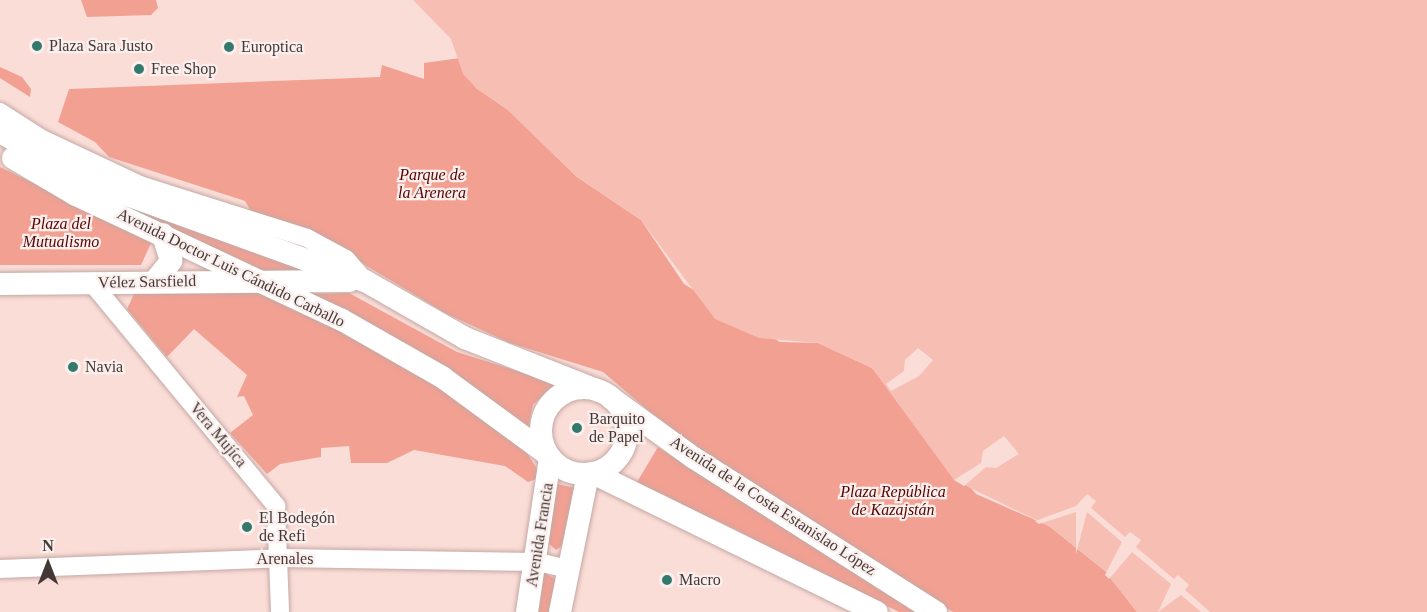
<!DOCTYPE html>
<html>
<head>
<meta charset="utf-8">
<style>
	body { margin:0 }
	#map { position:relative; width:1427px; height:612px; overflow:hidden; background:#fbddd8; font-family:Georgia,serif }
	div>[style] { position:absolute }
	.green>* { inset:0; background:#f2a092 }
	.water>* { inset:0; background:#f7beb4 }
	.pier>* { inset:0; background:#fbddd8 }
	.roads { filter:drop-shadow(0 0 2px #c5a8a3) drop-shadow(0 0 2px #c5a8a3) }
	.minor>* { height:18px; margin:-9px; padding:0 9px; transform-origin:9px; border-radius:9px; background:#fff }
	.major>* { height:22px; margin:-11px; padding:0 11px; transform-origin:11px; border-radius:11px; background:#fff }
	.major>.ring { margin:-11px; padding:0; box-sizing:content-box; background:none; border:22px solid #fff; border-radius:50% }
	.dots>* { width:16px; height:16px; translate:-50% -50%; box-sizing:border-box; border:3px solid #fbefed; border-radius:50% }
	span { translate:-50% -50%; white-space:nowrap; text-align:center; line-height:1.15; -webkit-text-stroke:4.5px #fbefed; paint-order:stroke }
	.poi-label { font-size:16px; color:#443836 }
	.left { translate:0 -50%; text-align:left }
	.park-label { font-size:16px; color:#570301; font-style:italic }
	.street-label { font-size:16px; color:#443836 }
	.north { position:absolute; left:18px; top:534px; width:60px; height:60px; -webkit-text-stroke:4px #fbefed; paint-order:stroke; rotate:0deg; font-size:16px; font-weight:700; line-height:24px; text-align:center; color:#443836 }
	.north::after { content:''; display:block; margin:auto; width:21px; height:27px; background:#443836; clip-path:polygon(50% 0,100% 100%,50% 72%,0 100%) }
</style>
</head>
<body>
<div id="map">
	<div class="green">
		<i style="clip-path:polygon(81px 0,156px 0,158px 8px,151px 15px,87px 17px)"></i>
		<i style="clip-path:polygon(460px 58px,476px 88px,508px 110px,577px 177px,641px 220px,684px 284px,780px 342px,818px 343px,872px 368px,976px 494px,1049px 526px,1105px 571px,1137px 612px,953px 612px,676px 434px,603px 372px,510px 343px,445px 313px,327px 242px,253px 215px,245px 201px,109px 157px,95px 142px,58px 122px,69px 89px,380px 77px,382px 65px,424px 79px,424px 63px)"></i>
		<i style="clip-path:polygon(0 67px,22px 77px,31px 89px,30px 97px,0 78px)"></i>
		<i style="clip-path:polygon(0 167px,152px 241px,141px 265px,0 265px)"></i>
		<i style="clip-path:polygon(79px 185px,303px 265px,303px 273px,262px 273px)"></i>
		<i style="clip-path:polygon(258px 293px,275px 296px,445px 388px,522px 445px,542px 477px,528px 482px,505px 466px,414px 450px,387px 463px,351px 463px,349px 446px,321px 448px,321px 457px,280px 464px,267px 474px,230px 433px,253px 415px,244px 396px,237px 397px,247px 375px,194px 329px,167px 357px,127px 309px,134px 294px)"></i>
		<i style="clip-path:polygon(349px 293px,457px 352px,555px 383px,533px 405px,528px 429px,310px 294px)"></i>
		<i style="clip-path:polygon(658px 447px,695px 471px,916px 612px,899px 612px,718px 521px,634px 487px)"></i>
		<i style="clip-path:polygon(557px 484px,576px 488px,565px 544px,556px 550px,548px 543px)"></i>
		<i style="clip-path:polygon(544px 573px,556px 579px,550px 612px,533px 612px)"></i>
	</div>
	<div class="water">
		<i style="clip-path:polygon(413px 0,1427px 0,1427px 612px,1137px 612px,1105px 571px,1049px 526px,954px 480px,872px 368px,818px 343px,759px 338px,715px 319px,641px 220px,577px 177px,508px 110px,476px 88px,463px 74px,451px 39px)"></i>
	</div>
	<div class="pier">
		<i style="clip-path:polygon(918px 348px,933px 360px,919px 376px,891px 391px,886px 384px,904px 371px,905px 360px)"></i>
		<i style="clip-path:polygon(1004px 436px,1019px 454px,996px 468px,986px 467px,964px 486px,954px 480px,981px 463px,983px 451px)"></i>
		<i style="clip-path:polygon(1087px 494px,1096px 501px,1091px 508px,1125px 537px,1130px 532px,1141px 540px,1136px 547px,1174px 579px,1178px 575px,1189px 585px,1185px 590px,1210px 612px,1201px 612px,1181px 595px,1158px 612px,1171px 584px,1132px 552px,1109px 579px,1105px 575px,1122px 542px,1087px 512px,1076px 554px,1076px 512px,1039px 524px,1035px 521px,1076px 506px)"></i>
	</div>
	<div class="roads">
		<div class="minor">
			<i style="left:0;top:112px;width:50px;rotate:32.7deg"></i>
			<i style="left:42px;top:139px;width:108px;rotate:25.1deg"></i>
			<i style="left:140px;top:185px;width:175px;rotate:17.6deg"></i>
			<i style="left:307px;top:238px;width:44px;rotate:28.3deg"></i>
			<i style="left:346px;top:259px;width:29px;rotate:49deg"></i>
			<i style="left:91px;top:282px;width:291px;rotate:50.4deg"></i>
			<i style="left:276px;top:506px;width:106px;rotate:87.8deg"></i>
			<i style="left:0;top:569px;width:281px;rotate:-2.2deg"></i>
			<i style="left:281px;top:558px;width:257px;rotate:0.9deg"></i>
			<i style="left:538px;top:562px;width:32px;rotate:13deg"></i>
		</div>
		<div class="major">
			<i style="left:0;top:132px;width:92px;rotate:29.9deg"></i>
			<i style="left:80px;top:178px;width:303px;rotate:19.9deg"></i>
			<i style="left:365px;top:281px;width:115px;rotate:29.7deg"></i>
			<i style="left:465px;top:338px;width:144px;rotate:21.6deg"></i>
			<i style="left:13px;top:158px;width:71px;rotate:30.5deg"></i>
			<i style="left:74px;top:194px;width:296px;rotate:25.2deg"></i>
			<i style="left:342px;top:320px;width:115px;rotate:29.7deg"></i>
			<i style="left:442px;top:377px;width:130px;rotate:36.3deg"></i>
			<i style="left:155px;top:281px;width:26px;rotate:-51deg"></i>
			<i style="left:171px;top:261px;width:28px;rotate:-107deg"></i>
			<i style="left:0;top:284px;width:349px;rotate:-0.5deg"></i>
			<i class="ring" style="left:541px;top:388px;width:64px;height:64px"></i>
			<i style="left:611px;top:398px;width:102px;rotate:35.9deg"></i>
			<i style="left:694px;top:458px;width:287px;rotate:32.5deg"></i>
			<i style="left:593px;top:473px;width:316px;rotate:26.1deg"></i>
			<i style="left:527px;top:612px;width:156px;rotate:-81.5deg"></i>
			<i style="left:560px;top:612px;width:141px;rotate:-78.5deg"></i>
		</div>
	</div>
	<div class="dots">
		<i style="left:37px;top:46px;background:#35796d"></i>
		<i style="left:229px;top:47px;background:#35796d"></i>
		<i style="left:139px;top:69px;background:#35796d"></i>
		<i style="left:73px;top:367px;background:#35796d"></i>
		<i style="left:577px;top:428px;background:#35796d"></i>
		<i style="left:247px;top:527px;background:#35796d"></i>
		<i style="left:667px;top:580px;background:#35796d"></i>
	</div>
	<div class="poi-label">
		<span class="left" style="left:49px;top:46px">Plaza Sara Justo</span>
		<span class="left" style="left:241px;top:47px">Europtica</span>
		<span class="left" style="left:151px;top:69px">Free Shop</span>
		<span class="left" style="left:85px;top:367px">Navia</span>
		<span class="left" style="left:589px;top:428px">Barquito<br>de Papel</span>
		<span class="left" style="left:259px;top:527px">El Bodegón<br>de Refi</span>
		<span class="left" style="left:679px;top:580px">Macro</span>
	</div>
	<div class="park-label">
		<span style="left:432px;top:184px">Parque de<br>la Arenera</span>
		<span style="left:61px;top:233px">Plaza del<br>Mutualismo</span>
		<span style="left:893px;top:501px">Plaza República<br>de Kazajstán</span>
	</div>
	<div class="street-label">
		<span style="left:231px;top:268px;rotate:26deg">Avenida Doctor Luis Cándido Carballo</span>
		<span style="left:147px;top:282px;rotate:-1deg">Vélez Sarsfield</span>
		<span style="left:218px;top:435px;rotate:50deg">Vera Mujíca</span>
		<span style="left:773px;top:506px;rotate:33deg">Avenida de la Costa Estanislao López</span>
		<span style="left:540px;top:535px;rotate:-81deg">Avenida Francia</span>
		<span style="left:285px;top:559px">Arenales</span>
	</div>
	<div class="north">N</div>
</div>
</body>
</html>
